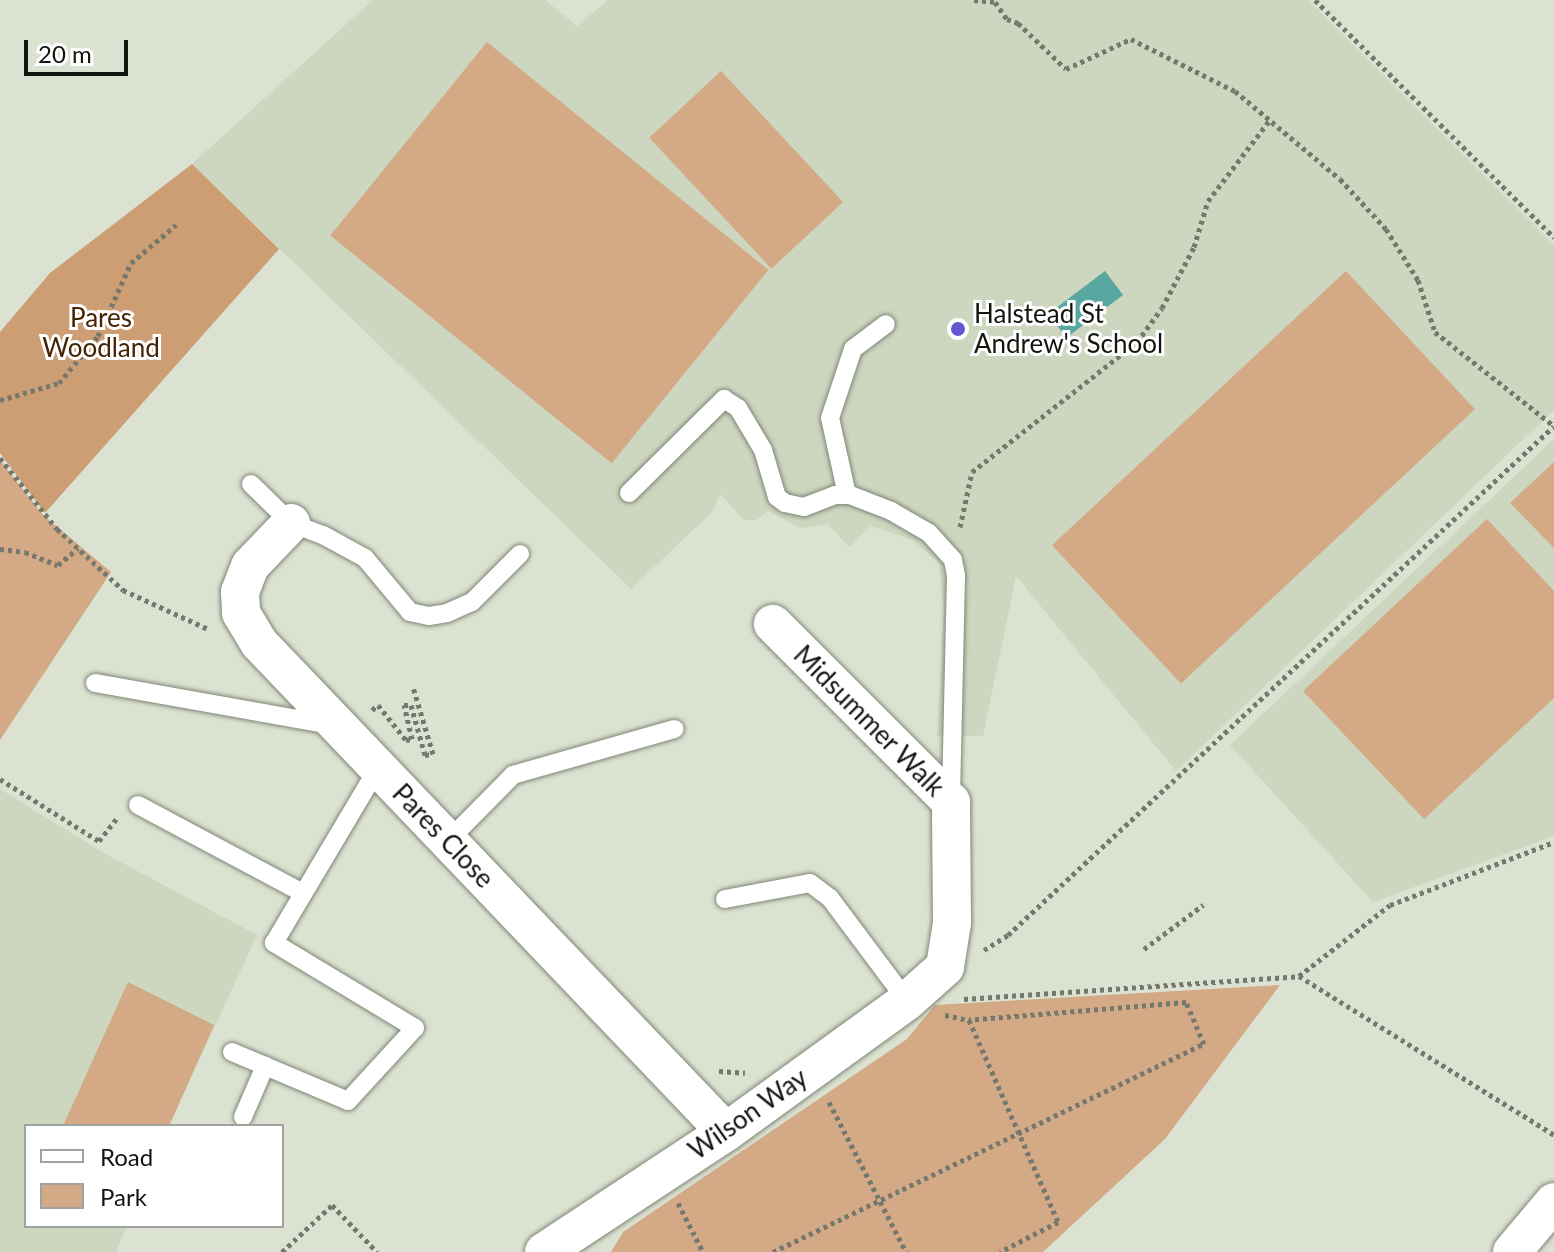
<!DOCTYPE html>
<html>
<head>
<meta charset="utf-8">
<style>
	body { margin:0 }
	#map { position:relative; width:1554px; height:1252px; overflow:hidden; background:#dbe2d1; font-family:Lato,sans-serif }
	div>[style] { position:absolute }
	.built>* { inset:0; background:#cdd6bf }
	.green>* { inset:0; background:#d3a986; transform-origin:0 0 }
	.forest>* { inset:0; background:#cd9d74 }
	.water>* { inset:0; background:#58a8a1; transform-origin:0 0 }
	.path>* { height:5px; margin-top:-2.5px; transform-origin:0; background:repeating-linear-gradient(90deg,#74786d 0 4px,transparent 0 8px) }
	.roads { filter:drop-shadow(0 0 2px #808677) drop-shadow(0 0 2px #808677) }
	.service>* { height:18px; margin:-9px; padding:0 9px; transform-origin:9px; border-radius:9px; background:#fff }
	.minor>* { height:38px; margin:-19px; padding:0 19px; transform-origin:19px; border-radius:19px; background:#fff }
	.dots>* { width:22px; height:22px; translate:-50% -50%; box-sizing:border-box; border:4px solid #fff; border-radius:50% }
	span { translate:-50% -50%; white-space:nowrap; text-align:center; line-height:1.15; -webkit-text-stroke:6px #fff; paint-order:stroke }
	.poi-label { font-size:26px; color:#13150f }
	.left { translate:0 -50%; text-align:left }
	.park-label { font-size:26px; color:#442403 }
	.street-label { font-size:26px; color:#13150f }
	.legend { position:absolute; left:24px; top:1124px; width:260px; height:104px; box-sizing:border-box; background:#fff; border:2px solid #a1a19f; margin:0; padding:10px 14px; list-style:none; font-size:24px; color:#13150f }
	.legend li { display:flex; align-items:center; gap:16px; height:40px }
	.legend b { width:40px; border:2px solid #a1a19f }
	.scale { position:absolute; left:24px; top:40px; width:104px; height:36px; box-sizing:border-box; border:4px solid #13150f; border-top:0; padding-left:10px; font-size:24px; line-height:28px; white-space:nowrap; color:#13150f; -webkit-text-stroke:6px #fff; paint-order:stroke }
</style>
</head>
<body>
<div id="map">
	<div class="built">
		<i style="clip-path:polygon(373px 0,545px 0,577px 26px,608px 0,1308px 0,1554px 245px,1554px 410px,1176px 771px,1016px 576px,983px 736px,937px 736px,944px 611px,939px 563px,913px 540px,871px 526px,849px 547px,828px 524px,800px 528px,768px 511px,756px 520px,744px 520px,720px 494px,713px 511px,631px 589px,192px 164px)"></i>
		<i style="clip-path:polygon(1554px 439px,1554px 836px,1373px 902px,1230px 745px)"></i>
		<i style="clip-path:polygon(0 789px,102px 852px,257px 935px,169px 1126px,26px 1126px,26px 1226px,127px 1226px,116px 1252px,0 1252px)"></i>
	</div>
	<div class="green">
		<i style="left:487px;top:42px;width:362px;height:249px;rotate:39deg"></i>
		<i style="left:721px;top:71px;width:179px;height:98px;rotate:47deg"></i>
		<i style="left:1346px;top:271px;width:189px;height:402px;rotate:47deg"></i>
		<i style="clip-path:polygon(0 460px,42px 514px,111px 572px,0 740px)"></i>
		<i style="clip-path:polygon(1554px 462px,1554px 548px,1510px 503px)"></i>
		<i style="clip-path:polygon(1487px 519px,1554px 591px,1554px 698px,1424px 819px,1303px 691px)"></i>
		<i style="clip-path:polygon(128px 982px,214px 1025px,169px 1126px,63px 1126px)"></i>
		<i style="clip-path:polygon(1280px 985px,1165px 1139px,1043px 1252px,611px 1252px,623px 1232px,907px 1039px,935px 1005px)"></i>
	</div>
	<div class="forest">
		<i style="clip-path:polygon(192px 164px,279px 249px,45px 513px,0 453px,0 332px,50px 273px)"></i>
	</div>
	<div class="water">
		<i style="left:1105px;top:271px;width:30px;height:71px;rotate:53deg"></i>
	</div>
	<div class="path">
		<i style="left:974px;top:0;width:21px;rotate:5deg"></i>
		<i style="left:995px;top:2px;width:21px;rotate:55deg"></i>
		<i style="left:1007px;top:19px;width:12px;rotate:20deg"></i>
		<i style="left:1018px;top:23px;width:66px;rotate:43.8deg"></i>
		<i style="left:1066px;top:69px;width:72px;rotate:-24.8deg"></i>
		<i style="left:1131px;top:39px;width:116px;rotate:26.6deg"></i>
		<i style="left:1235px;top:91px;width:137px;rotate:40deg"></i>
		<i style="left:1340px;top:179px;width:68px;rotate:47.4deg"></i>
		<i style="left:1386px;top:229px;width:60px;rotate:57.9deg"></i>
		<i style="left:1418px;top:280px;width:55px;rotate:71.9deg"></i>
		<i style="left:1435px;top:332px;width:152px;rotate:38.3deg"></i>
		<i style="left:1315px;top:0;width:337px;rotate:44.8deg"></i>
		<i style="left:0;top:400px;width:61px;rotate:-16.1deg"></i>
		<i style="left:59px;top:383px;width:61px;rotate:-50.3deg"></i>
		<i style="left:98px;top:336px;width:80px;rotate:-65.7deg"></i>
		<i style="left:131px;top:263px;width:59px;rotate:-40.2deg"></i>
		<i style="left:0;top:458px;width:91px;rotate:51.2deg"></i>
		<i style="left:57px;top:529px;width:90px;rotate:42.7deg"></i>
		<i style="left:123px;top:590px;width:94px;rotate:24.6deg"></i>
		<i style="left:960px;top:527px;width:56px;rotate:-77.7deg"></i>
		<i style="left:972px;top:472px;width:210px;rotate:-38.2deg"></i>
		<i style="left:1137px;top:342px;width:42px;rotate:-53.7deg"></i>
		<i style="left:1162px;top:308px;width:69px;rotate:-62.3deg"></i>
		<i style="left:1194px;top:247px;width:48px;rotate:-73.1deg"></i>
		<i style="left:1208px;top:201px;width:101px;rotate:-52.7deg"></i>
		<i style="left:0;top:549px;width:25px;rotate:7deg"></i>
		<i style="left:25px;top:552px;width:35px;rotate:22deg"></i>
		<i style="left:58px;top:565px;width:26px;rotate:-40deg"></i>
		<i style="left:372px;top:710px;width:8px;rotate:-40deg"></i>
		<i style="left:378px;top:705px;width:45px;rotate:51.3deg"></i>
		<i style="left:406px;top:740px;width:6px;rotate:-9deg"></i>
		<i style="left:412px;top:739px;width:35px;rotate:-103deg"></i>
		<i style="left:404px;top:705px;width:7px"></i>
		<i style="left:411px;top:705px;width:52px;rotate:74.4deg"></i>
		<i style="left:425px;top:755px;width:8px;rotate:-7deg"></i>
		<i style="left:433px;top:754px;width:70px;rotate:-106.6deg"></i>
		<i style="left:0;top:779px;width:117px;rotate:32.1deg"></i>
		<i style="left:99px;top:841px;width:28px;rotate:-52deg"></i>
		<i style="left:1144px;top:949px;width:74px;rotate:-36.7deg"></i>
		<i style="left:984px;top:950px;width:28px;rotate:-32deg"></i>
		<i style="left:1008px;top:935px;width:746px;rotate:-42.99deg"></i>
		<i style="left:1299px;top:976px;width:301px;rotate:31.9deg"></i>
		<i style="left:964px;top:999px;width:336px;rotate:-3.9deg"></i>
		<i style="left:1299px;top:976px;width:115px;rotate:-38deg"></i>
		<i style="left:1390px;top:905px;width:176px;rotate:-21deg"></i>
		<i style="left:945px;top:1015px;width:25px;rotate:12deg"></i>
		<i style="left:969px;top:1020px;width:221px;rotate:66.2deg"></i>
		<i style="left:1058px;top:1222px;width:65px;rotate:152.7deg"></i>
		<i style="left:719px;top:1071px;width:26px;rotate:4deg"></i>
		<i style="left:829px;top:1102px;width:169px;rotate:62.8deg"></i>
		<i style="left:678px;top:1203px;width:55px;rotate:63deg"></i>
		<i style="left:282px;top:1252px;width:69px;rotate:-43.2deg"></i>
		<i style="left:332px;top:1205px;width:65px;rotate:46.2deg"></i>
		<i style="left:773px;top:1252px;width:479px;rotate:-25.8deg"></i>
		<i style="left:1204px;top:1044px;width:46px;rotate:-113.2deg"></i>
		<i style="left:1186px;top:1002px;width:218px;rotate:175.3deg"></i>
	</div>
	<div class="roads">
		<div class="service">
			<i style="left:251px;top:484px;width:56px;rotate:44.3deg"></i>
			<i style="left:291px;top:523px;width:34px;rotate:21deg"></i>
			<i style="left:323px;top:535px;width:48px;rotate:28.7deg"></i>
			<i style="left:365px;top:558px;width:70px;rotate:50.2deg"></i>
			<i style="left:410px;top:612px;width:19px;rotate:12deg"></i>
			<i style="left:429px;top:616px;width:18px;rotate:-9deg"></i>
			<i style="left:447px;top:613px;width:27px;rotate:-24deg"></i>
			<i style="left:472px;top:602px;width:68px;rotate:-45deg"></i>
			<i style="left:629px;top:493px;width:134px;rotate:-44.7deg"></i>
			<i style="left:724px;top:399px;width:17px;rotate:33deg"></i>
			<i style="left:738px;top:408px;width:49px;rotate:59.2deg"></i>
			<i style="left:763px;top:450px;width:49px;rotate:73.4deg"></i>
			<i style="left:777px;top:497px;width:10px;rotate:37deg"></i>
			<i style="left:785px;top:503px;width:19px;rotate:12deg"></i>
			<i style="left:804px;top:507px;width:33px;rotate:-21deg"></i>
			<i style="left:835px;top:495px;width:15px"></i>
			<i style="left:850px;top:495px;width:44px;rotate:21.3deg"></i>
			<i style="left:891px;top:511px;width:44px;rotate:30.1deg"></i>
			<i style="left:929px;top:533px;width:36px;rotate:48deg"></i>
			<i style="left:953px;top:560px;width:16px;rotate:79deg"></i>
			<i style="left:956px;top:576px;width:224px;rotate:91.3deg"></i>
			<i style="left:847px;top:495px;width:79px;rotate:-102.4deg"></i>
			<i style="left:830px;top:418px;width:73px;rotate:-71.6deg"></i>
			<i style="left:853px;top:349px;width:41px;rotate:-37.1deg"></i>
			<i style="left:95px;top:683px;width:240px;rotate:10.1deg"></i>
			<i style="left:138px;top:805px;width:185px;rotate:28.1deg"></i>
			<i style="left:448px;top:841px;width:93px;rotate:-45.4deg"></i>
			<i style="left:513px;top:775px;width:168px;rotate:-15.9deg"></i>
			<i style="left:725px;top:899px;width:86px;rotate:-10.7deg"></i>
			<i style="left:810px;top:883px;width:25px;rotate:37deg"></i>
			<i style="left:830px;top:898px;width:129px;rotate:53.2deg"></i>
			<i style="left:232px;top:1052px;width:126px;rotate:22.9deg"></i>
			<i style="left:348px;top:1101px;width:99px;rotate:-47.5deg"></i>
			<i style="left:415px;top:1028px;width:165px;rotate:-148.9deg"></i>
			<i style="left:274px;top:943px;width:204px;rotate:-59.3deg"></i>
			<i style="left:243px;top:1117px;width:56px;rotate:-66.7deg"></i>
		</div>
		<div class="minor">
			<i style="left:291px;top:523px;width:59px;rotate:133.6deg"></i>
			<i style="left:250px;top:566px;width:28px;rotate:111deg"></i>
			<i style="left:240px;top:592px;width:21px;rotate:87deg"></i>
			<i style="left:241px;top:613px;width:35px;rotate:59deg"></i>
			<i style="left:259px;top:643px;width:676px;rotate:46.32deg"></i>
			<i style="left:544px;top:1252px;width:218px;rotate:-33.4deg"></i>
			<i style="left:726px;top:1132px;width:223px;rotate:-35.9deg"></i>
			<i style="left:907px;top:1001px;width:51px;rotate:-41.8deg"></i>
			<i style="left:945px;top:967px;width:45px;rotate:-81deg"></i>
			<i style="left:952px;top:923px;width:121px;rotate:-90.5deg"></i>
			<i style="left:951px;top:802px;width:252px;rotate:-135deg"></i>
			<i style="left:1512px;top:1252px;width:65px;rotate:-50deg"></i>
		</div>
	</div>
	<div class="dots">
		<i style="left:958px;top:329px;background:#6458d1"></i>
	</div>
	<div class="poi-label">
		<span class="left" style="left:974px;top:329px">Halstead St<br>Andrew's School</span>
	</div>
	<div class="park-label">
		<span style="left:101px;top:333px">Pares<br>Woodland</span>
	</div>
	<div class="street-label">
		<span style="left:869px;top:721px;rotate:45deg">Midsummer Walk</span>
		<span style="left:443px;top:836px;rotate:46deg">Pares Close</span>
		<span style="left:748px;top:1114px;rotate:-35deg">Wilson Way</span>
	</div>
	<ul class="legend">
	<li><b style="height:10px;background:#fff"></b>Road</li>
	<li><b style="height:22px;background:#d3a986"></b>Park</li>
	</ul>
	<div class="scale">20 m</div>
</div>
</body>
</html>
